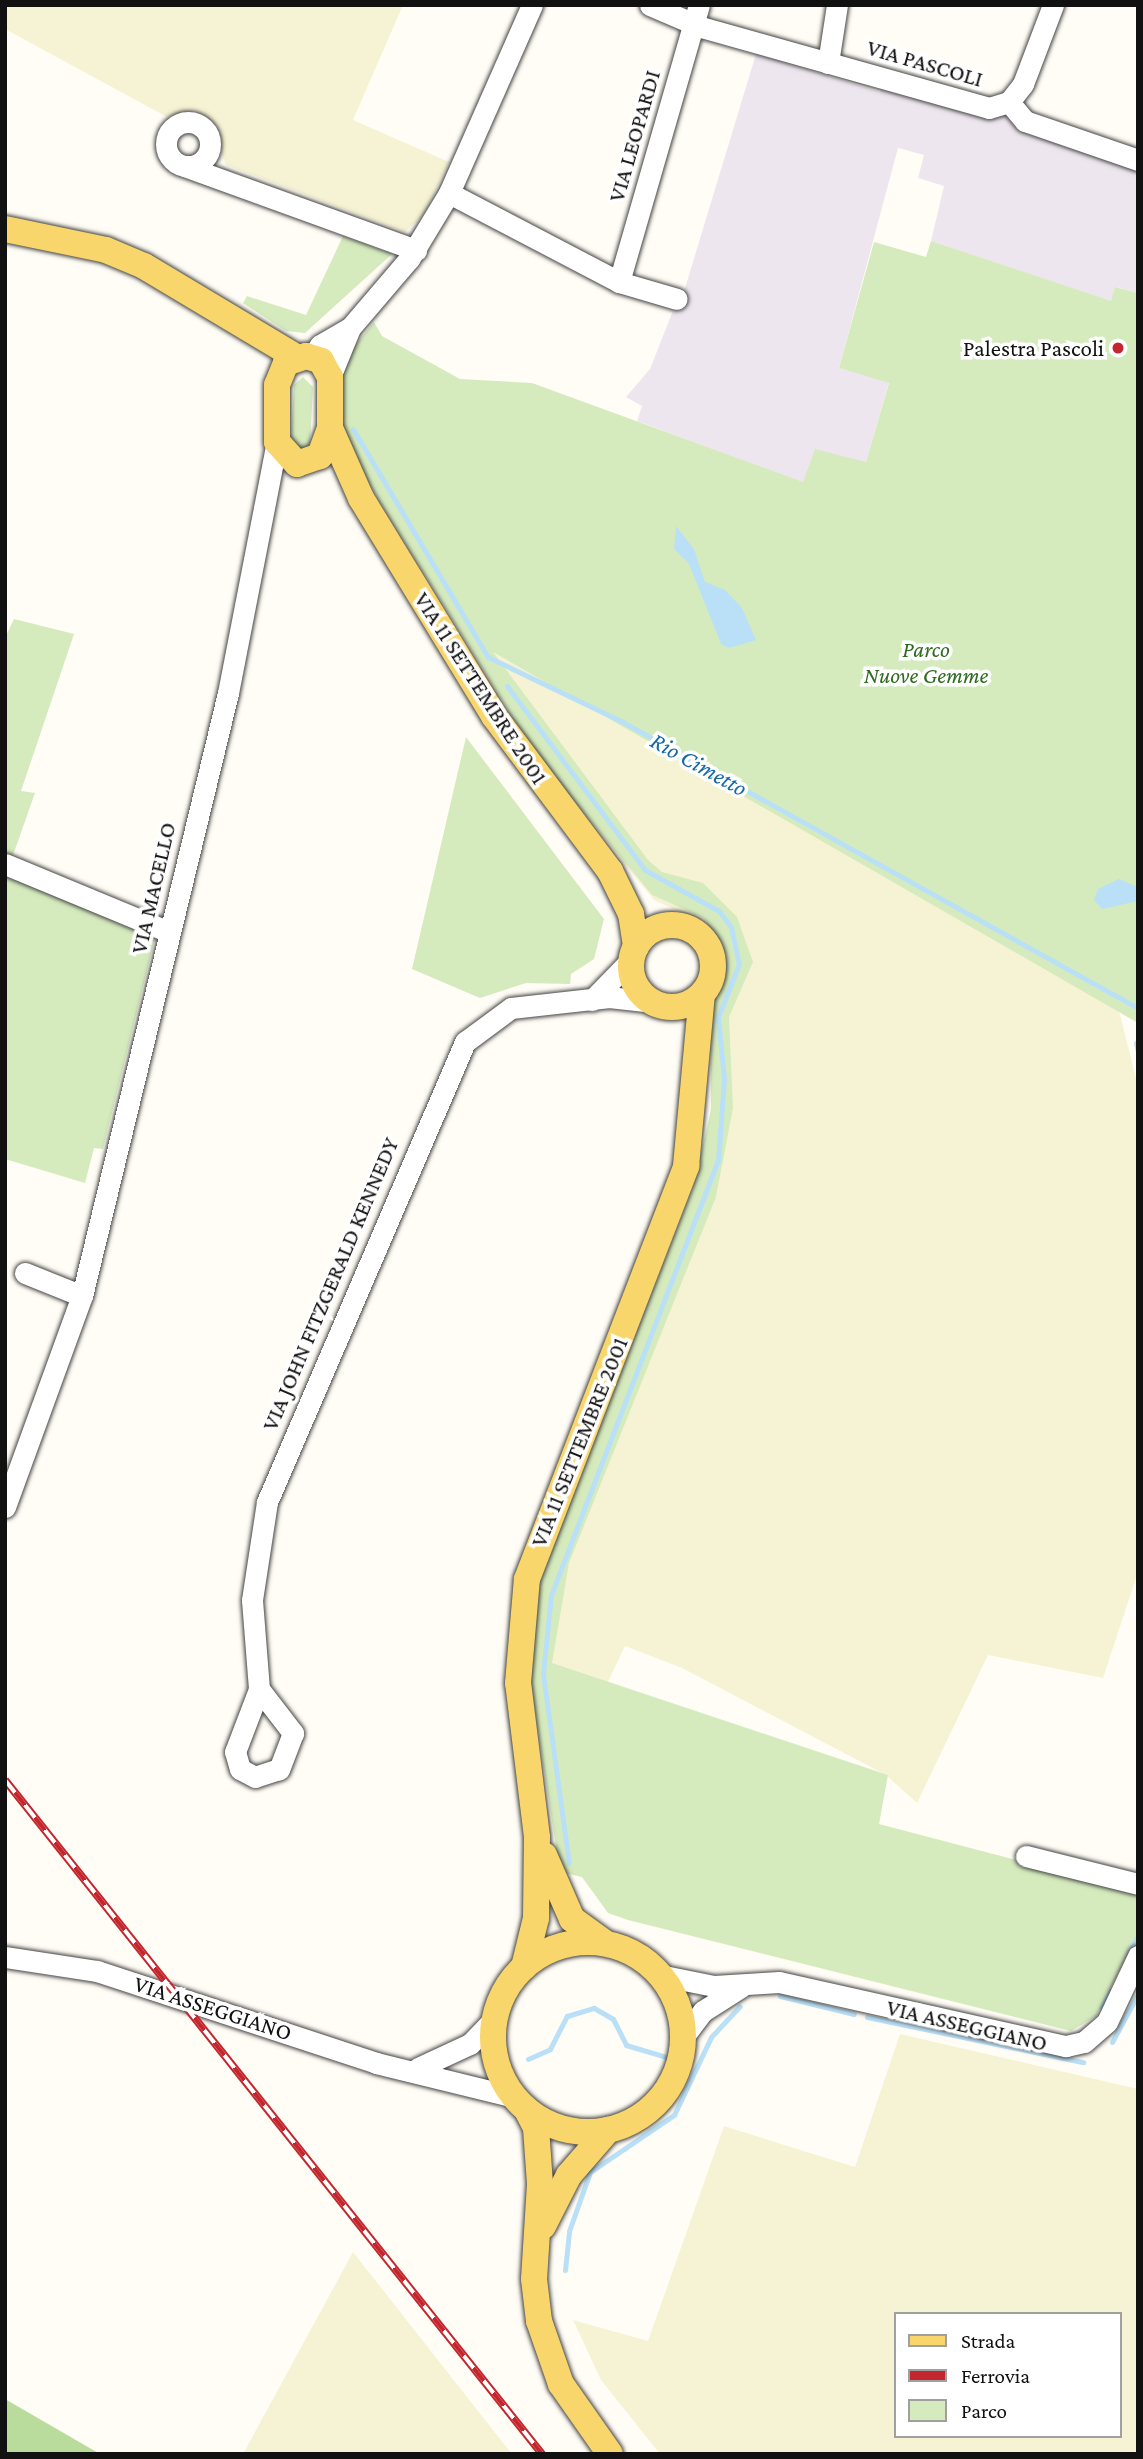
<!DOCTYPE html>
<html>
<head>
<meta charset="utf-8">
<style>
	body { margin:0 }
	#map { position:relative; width:1143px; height:2459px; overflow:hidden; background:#fffdf5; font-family:"Crimson Pro",serif }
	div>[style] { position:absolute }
	.industrial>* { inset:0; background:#eee6ef }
	.farmland>* { inset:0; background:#f6f3d4 }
	.green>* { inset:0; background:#d5ebbd }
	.forest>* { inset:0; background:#b9dc9c }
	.water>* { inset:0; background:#b9e0f7 }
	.stream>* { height:5px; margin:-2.5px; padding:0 2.5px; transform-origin:2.5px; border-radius:2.5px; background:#b9e0f7 }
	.roads { filter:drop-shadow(0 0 2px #444) drop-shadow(0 0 2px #444) }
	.minor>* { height:21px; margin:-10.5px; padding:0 10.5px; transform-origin:10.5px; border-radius:10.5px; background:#fff }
	.minor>.ring { margin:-10.5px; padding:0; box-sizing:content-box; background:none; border:21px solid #fff; border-radius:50% }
	.major>* { height:26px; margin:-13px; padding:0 13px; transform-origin:13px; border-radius:13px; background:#f9d66b }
	.major>.ring { margin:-13px; padding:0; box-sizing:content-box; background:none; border:26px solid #f9d66b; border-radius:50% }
	.rail>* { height:8px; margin-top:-4px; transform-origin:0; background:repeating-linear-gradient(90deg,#fff 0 16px,#c4262e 0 32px); box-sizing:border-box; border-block:2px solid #c4262e }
	.dots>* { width:19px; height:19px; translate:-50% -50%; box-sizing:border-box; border:4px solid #fff; border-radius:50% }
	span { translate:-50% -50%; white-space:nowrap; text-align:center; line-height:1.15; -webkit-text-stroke:7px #fff; paint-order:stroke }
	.street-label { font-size:23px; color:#111 }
	.poi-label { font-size:23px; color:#111 }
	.right { translate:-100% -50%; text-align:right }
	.park-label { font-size:23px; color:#2f6b1f; font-style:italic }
	.water-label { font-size:24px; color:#1768a6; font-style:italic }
	.frame { position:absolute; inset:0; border:7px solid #111; pointer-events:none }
	.legend { position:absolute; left:894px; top:2312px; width:228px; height:126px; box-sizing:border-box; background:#fff; border:2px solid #a0a0a0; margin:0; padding:9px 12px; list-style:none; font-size:21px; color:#111 }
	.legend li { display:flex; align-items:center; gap:14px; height:35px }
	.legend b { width:35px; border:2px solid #a0a0a0 }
</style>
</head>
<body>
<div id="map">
	<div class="industrial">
		<i style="clip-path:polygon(756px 54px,880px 92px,885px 72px,1138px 148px,1138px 293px,1116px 287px,1111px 302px,931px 241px,944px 186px,918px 178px,924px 155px,898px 148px,839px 368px,889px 382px,866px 462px,803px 483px,637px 421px,642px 406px,626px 397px,650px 369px,674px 308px,679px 308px)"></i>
	</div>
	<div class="farmland">
		<i style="clip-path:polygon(5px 5px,403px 5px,353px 120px,449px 162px,424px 214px,405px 232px,226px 165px,208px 118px,194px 110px,167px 117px,5px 29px)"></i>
		<i style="clip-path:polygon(360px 458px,492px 651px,1119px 1011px,1138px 1086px,1138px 1572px,1103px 1678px,988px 1655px,917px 1803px,886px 1775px,682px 1668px,625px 1646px,550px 1804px,535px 1642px,704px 1168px,729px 944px,711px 926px,654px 900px,520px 736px,485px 678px,486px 664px,385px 517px)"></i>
		<i style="clip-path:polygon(evenodd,900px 2034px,1138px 2089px,1138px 2454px,660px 2454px,601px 2380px,573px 2320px,648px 2341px,724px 2126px,855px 2167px,900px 2034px,896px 2314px,1120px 2314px,1120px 2436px,896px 2436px,896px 2314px)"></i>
		<i style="clip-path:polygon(353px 2252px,500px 2439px,512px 2454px,243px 2454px)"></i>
	</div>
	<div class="green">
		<i style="clip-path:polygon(343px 236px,392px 254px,305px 333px,286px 331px,243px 303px,247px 296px,306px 315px)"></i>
		<i style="clip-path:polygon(931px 241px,1111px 301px,1115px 287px,1138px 293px,1138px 1023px,493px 652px,648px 860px,662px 872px,703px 883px,737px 917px,753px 962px,729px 1017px,733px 1108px,716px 1197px,569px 1563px,552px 1663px,888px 1775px,879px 1824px,1138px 1892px,1138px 1934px,1096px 2016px,1071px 2031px,628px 1920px,608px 1913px,582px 1877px,560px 1872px,530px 1679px,539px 1580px,693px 1188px,711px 1110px,710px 1009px,726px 955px,704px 918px,652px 895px,534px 752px,343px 441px,340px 381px,347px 355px,374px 322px,382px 336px,460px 379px,532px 383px,803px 482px,815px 449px,866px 462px,889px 383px,839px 368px,874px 242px,926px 257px)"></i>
		<i style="clip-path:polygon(303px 377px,313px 387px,310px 443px,303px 451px,291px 440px,294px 385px)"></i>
		<i style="clip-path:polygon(14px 619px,74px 634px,21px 791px,35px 793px,12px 858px,5px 855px,5px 638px)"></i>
		<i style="clip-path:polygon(466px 737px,604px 919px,594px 959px,571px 974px,570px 984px,526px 983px,480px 998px,412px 969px)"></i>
		<i style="clip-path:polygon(5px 875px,156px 934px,103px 1149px,94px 1148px,85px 1183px,5px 1159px)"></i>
	</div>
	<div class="forest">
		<i style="clip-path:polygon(5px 2399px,100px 2454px,5px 2454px)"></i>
	</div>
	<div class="water">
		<i style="clip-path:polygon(676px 526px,694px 549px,705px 582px,725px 590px,742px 608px,756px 640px,729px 648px,721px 644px,689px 564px,674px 549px)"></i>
		<i style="clip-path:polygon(1119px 879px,1138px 887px,1138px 901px,1102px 909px,1094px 900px,1098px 889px)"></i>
	</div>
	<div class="stream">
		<i style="left:353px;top:429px;width:265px;rotate:59.4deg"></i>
		<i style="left:488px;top:657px;width:148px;rotate:25.7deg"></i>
		<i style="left:621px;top:721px;width:591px;rotate:29.04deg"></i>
		<i style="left:507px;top:686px;width:230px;rotate:53.1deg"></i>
		<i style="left:645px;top:870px;width:85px;rotate:29deg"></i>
		<i style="left:719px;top:911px;width:20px;rotate:53deg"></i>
		<i style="left:731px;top:927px;width:38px;rotate:78deg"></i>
		<i style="left:739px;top:964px;width:57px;rotate:111.6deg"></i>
		<i style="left:718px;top:1017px;width:62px;rotate:84.5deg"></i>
		<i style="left:724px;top:1079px;width:81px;rotate:94.2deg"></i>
		<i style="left:718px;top:1160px;width:466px;rotate:111deg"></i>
		<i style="left:551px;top:1595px;width:79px;rotate:95.8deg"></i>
		<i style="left:543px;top:1674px;width:191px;rotate:82.2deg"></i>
		<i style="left:1136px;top:1043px;width:9px;rotate:77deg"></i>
		<i style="left:1128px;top:1954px;width:21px;rotate:-62deg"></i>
		<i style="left:780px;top:1996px;width:76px;rotate:13.7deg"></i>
		<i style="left:1102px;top:2007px;width:18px;rotate:-63deg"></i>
		<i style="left:867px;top:2017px;width:221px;rotate:11.8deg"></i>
		<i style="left:1112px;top:2042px;width:55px;rotate:-61.6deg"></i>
		<i style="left:528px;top:2059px;width:24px;rotate:-24deg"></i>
		<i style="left:550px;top:2049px;width:37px;rotate:-63deg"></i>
		<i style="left:567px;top:2016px;width:28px;rotate:-17deg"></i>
		<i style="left:594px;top:2008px;width:22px;rotate:30deg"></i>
		<i style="left:613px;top:2019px;width:29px;rotate:63deg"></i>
		<i style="left:626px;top:2045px;width:46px;rotate:16.5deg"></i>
		<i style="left:565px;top:2270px;width:39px;rotate:-84deg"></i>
		<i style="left:569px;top:2231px;width:63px;rotate:-70.4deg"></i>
		<i style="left:590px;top:2172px;width:102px;rotate:-34.2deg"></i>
		<i style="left:674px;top:2115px;width:86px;rotate:-64.6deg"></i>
		<i style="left:711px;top:2037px;width:42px;rotate:-46.9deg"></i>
	</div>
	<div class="roads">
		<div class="minor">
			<i style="left:650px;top:5px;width:56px;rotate:23.3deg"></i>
			<i style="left:701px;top:27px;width:299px;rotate:15.7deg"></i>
			<i style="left:989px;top:108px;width:21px;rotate:-17deg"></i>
			<i style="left:1009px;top:102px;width:23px;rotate:-52deg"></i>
			<i style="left:1023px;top:84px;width:85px;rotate:-69.2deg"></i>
			<i style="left:828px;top:63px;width:59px;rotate:-81.2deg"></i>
			<i style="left:1009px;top:102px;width:25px;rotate:50deg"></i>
			<i style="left:1025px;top:121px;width:120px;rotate:19deg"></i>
			<i class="ring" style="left:166px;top:122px;width:23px;height:23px"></i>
			<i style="left:184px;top:166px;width:247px;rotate:19.9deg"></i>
			<i style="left:449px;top:193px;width:192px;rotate:27.6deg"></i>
			<i style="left:619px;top:282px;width:60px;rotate:16.3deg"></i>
			<i style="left:619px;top:282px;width:288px;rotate:-73.9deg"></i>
			<i style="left:312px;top:357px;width:14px;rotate:-56deg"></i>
			<i style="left:320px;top:345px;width:34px;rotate:-30deg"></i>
			<i style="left:330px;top:377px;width:53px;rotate:-67.8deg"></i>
			<i style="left:350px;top:328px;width:91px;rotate:-49.5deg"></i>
			<i style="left:409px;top:259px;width:77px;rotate:-58.8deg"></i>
			<i style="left:449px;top:193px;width:206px;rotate:-66.2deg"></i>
			<i style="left:5px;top:864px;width:178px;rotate:22.5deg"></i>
			<i style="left:592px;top:1000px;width:57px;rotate:-45.7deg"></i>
			<i style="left:25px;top:1273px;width:61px;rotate:22deg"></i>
			<i style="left:5px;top:1507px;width:225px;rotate:-70deg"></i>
			<i style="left:82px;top:1296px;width:620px;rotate:-76.39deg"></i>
			<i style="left:228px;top:693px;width:256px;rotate:-79deg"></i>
			<i style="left:259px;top:1689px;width:56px;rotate:52.3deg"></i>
			<i style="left:293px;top:1733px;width:39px;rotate:111deg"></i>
			<i style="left:279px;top:1769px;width:25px;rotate:162deg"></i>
			<i style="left:255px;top:1777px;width:17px;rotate:-152deg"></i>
			<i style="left:240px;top:1769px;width:18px;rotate:-106deg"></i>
			<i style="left:235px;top:1752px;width:67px;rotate:-69.1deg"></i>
			<i style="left:259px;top:1689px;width:89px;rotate:-94.5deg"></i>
			<i style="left:252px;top:1600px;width:99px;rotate:-81.3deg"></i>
			<i style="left:267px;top:1502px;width:501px;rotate:-66.71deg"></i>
			<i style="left:465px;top:1042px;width:57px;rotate:-36.5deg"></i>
			<i style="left:511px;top:1008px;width:99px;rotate:-6.4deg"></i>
			<i style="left:609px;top:997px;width:43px;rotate:6.6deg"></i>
			<i style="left:1026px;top:1856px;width:115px;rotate:14deg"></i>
			<i style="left:5px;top:1957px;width:93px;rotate:8.7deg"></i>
			<i style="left:97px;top:1971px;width:294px;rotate:18.2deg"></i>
			<i style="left:376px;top:2063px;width:142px;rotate:13.8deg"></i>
			<i style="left:659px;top:1975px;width:56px;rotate:11.3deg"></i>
			<i style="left:714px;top:1986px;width:65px;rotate:-3.5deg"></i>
			<i style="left:779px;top:1982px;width:294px;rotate:12.6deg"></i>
			<i style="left:1066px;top:2046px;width:18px;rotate:-13deg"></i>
			<i style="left:1084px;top:2042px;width:30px;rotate:-41deg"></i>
			<i style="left:1107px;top:2022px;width:73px;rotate:-64.8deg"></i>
			<i style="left:684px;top:2036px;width:31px;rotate:-53deg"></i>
			<i style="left:703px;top:2011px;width:45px;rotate:-32.3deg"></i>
			<i style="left:418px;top:2068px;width:57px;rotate:-24.8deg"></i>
			<i style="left:470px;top:2044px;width:35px;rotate:-46deg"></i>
		</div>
		<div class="major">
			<i style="left:5px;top:229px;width:103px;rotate:11.7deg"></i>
			<i style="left:106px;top:250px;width:41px;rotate:22.8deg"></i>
			<i style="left:144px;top:266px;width:177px;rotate:30.9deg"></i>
			<i style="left:306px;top:356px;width:16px;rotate:18deg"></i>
			<i style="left:321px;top:361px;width:18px;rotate:61deg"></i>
			<i style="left:330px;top:377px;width:51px;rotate:90deg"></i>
			<i style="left:330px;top:428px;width:30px;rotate:110deg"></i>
			<i style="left:320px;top:456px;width:24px;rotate:161deg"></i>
			<i style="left:297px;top:464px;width:30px;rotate:-132deg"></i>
			<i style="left:277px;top:442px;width:57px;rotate:-90deg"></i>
			<i style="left:277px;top:385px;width:24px;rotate:-68deg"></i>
			<i style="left:286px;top:363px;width:21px;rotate:-19deg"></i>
			<i style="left:330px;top:428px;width:77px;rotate:66.1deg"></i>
			<i style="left:361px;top:498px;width:255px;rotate:58.6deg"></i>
			<i style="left:494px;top:716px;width:194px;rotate:53.2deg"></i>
			<i style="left:610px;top:871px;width:48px;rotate:64deg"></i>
			<i style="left:631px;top:914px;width:33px;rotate:81deg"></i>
			<i class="ring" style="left:631px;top:925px;width:56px;height:56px"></i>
			<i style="left:544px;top:1855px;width:70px;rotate:66.4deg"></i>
			<i style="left:572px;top:1919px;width:41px;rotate:36deg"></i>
			<i class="ring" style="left:493px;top:1942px;width:164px;height:164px"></i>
			<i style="left:524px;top:1967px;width:50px;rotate:-76.2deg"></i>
			<i style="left:536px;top:1918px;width:81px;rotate:-89.3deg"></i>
			<i style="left:537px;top:1837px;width:155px;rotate:-97deg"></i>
			<i style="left:518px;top:1683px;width:104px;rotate:-85.1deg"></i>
			<i style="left:527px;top:1579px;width:443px;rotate:-68.9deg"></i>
			<i style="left:686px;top:1166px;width:172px;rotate:-84.7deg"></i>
			<i style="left:527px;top:2110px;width:20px;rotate:63deg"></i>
			<i style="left:536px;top:2128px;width:56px;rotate:85.9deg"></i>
			<i style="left:540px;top:2184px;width:95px;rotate:93.6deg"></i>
			<i style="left:534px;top:2279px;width:42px;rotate:83.2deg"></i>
			<i style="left:539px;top:2321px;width:67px;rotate:70.8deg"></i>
			<i style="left:561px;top:2384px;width:85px;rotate:55deg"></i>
			<i style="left:543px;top:2226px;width:57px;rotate:-63deg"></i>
			<i style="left:569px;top:2175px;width:60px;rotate:-49.1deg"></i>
		</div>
	</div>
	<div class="rail">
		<i style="left:5px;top:1780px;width:862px;rotate:51.45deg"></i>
	</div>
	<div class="dots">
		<i style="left:1118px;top:348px;background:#c4262e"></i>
	</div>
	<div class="street-label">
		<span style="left:925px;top:63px;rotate:16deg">VIA PASCOLI</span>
		<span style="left:634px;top:136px;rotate:-74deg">VIA LEOPARDI</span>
		<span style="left:481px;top:688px;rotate:57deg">VIA 11 SETTEMBRE 2001</span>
		<span style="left:153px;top:888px;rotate:-77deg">VIA MACELLO</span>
		<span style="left:330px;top:1284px;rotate:-67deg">VIA JOHN FITZGERALD KENNEDY</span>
		<span style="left:579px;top:1442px;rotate:-68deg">VIA 11 SETTEMBRE 2001</span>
		<span style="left:213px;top:2008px;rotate:18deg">VIA ASSEGGIANO</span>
		<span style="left:967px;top:2025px;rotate:13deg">VIA ASSEGGIANO</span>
	</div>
	<div class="poi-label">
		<span class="right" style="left:1104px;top:348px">Palestra Pascoli</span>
	</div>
	<div class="park-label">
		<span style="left:926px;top:662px">Parco<br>Nuove Gemme</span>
	</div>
	<div class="water-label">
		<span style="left:699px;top:764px;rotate:29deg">Rio Cimetto</span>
	</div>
	<div class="frame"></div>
	<ul class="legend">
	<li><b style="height:9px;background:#f9d66b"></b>Strada</li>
	<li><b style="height:9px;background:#c4262e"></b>Ferrovia</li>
	<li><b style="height:19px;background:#d5ebbd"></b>Parco</li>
	</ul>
</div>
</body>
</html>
